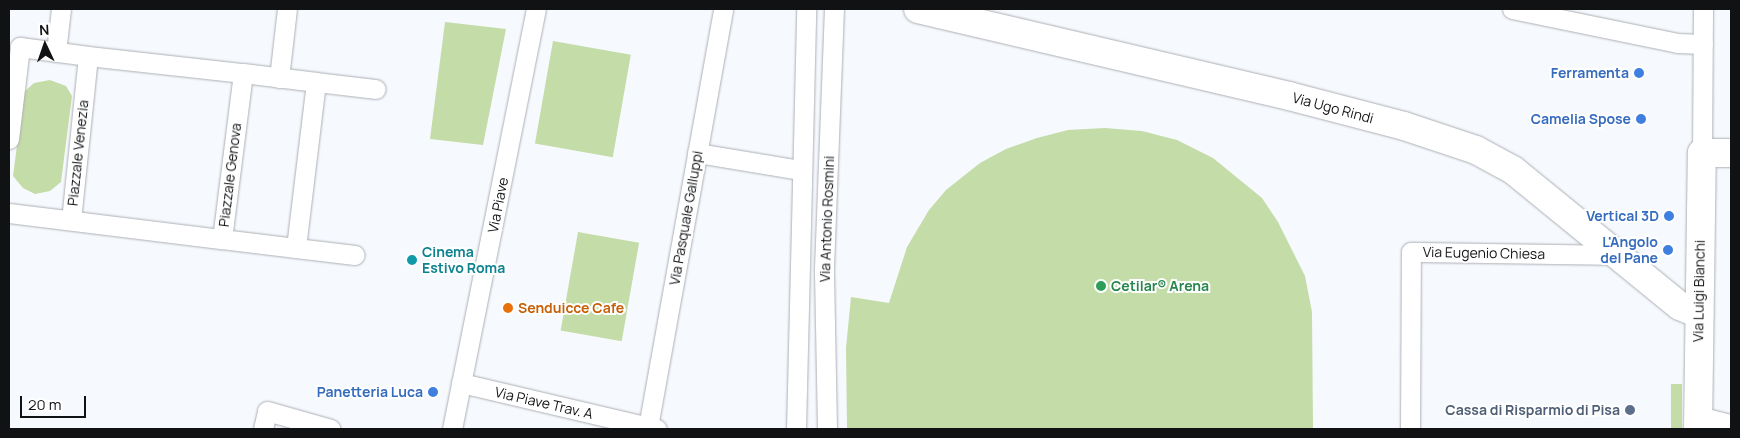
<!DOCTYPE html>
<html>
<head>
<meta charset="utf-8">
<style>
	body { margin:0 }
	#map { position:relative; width:1740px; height:438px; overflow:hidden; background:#f6f9fe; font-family:Manrope,sans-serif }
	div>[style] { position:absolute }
	.green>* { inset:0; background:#c4dca7; transform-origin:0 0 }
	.roads { filter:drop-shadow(0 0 1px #acafb3) drop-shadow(0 0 1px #acafb3) }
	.street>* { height:19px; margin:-9.5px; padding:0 9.5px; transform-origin:9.5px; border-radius:9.5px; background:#fff }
	.secondary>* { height:28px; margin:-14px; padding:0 14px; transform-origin:14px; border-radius:14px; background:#fff }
	.dots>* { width:14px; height:14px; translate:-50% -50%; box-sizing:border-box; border:2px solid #fff; border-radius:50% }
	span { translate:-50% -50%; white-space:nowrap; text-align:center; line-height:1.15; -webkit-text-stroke:4px #fff; paint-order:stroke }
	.shop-label { font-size:14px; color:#366cbe; font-weight:700 }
	.right { translate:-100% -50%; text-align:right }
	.street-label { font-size:14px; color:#111214 }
	.culture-label { font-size:14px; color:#0d838f; font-weight:700 }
	.left { translate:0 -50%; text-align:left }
	.leisure-label { font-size:14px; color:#27864d; font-weight:700 }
	.food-label { font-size:14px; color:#c56008; font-weight:700 }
	.service-label { font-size:14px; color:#4e5e75; font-weight:700 }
	.frame { position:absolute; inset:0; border:10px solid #111214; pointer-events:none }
	.north { position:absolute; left:20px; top:20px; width:50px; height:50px; -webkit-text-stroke:4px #fff; paint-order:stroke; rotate:357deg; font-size:14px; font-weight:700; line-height:20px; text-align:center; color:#111214 }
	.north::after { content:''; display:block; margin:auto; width:18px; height:22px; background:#111214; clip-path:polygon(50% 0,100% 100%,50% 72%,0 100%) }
	.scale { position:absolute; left:20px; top:396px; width:66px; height:22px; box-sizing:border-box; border:2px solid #111214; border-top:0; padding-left:6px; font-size:15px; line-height:18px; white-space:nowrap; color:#111214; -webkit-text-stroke:4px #fff; paint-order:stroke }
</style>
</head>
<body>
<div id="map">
	<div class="green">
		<i style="clip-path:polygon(445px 22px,506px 29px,483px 145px,430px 139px)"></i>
		<i style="left:553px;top:41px;width:79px;height:104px;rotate:10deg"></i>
		<i style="clip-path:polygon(50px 80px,66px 86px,72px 96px,61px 182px,50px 191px,35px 194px,23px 188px,13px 176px,24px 92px,34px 83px)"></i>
		<i style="clip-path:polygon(1105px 128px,1142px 131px,1177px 140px,1213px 158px,1262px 198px,1278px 222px,1305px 276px,1312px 312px,1313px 429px,847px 429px,846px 348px,851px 297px,889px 303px,907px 247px,929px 210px,946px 190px,980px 163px,1006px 149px,1037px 138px,1068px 130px)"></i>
		<i style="left:578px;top:232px;width:62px;height:100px;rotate:10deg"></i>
		<i style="left:1671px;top:384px;width:11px;height:45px"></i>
	</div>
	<div class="roads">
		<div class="street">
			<i style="left:1512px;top:9px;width:168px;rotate:11.6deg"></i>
			<i style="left:1677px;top:43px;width:26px;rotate:2deg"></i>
			<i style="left:56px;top:52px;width:43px;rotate:-83.4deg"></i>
			<i style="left:88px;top:56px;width:156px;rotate:6.3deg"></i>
			<i style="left:243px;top:73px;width:74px;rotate:7deg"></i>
			<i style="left:316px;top:82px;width:167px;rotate:96.9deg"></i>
			<i style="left:296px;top:248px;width:75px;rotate:-173.1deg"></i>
			<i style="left:222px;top:239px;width:167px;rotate:-82.8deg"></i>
			<i style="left:279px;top:78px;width:69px;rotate:-83.4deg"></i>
			<i style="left:316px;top:82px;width:60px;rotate:6.7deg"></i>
			<i style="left:9px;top:139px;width:93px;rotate:-83.2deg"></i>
			<i style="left:20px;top:47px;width:69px;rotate:7.5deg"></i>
			<i style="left:88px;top:56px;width:165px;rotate:95.9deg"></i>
			<i style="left:697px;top:153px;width:105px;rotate:9.3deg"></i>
			<i style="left:1702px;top:153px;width:144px;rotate:-89.6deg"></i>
			<i style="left:9px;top:213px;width:215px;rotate:7deg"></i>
			<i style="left:296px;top:248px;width:59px;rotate:6.8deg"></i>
			<i style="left:461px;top:383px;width:201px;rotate:13.2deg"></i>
			<i style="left:1698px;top:416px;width:34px;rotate:14deg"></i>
			<i style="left:648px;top:427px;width:425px;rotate:-79.8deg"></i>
			<i style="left:263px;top:429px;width:18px;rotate:-77deg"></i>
			<i style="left:267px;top:411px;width:66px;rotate:15.7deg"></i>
			<i style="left:452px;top:429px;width:428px;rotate:-78.7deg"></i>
			<i style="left:796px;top:429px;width:420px;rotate:-88.6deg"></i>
			<i style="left:827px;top:429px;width:161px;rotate:-91.1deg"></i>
			<i style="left:824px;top:268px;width:259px;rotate:-87.8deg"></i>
			<i style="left:1410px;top:429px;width:177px;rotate:-89.7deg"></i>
			<i style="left:1411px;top:252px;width:203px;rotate:0.8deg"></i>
		</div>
		<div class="secondary">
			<i style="left:918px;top:9px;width:381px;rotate:13.2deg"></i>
			<i style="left:1289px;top:96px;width:119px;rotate:14.6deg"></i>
			<i style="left:1404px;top:126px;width:76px;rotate:18.4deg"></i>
			<i style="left:1476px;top:150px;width:42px;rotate:28.4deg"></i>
			<i style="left:1513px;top:170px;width:215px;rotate:39.2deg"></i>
			<i style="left:1680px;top:306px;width:21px;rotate:23deg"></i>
			<i style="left:1698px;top:429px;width:276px;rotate:-89.2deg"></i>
			<i style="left:1702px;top:153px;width:29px"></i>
		</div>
	</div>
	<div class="dots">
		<i style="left:1639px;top:73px;background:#3f7fe0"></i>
		<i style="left:1641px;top:119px;background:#3f7fe0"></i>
		<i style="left:1669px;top:216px;background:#3f7fe0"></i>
		<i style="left:1668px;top:250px;background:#3f7fe0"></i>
		<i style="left:412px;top:260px;background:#0f9aa8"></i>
		<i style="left:1101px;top:286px;background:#2e9e5b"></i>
		<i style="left:508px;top:308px;background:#e8710a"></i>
		<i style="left:433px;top:392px;background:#3f7fe0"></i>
		<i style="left:1630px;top:410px;background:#5c6f8a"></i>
	</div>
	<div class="shop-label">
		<span class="right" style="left:1629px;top:73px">Ferramenta</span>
		<span class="right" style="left:1631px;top:119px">Camelia Spose</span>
		<span class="right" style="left:1659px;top:216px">Vertical 3D</span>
		<span class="right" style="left:1658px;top:250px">L'Angolo<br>del Pane</span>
		<span class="right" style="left:423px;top:392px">Panetteria Luca</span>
	</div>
	<div class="street-label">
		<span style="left:1333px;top:108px;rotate:15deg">Via Ugo Rindi</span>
		<span style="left:78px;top:153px;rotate:-84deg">Piazzale Venezia</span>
		<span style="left:230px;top:175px;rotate:-83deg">Piazzale Genova</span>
		<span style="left:498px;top:205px;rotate:-79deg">Via Piave</span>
		<span style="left:686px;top:218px;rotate:-80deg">Via Pasquale Galluppi</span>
		<span style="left:827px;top:219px;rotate:-88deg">Via Antonio Rosmini</span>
		<span style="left:1484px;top:253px;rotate:1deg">Via Eugenio Chiesa</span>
		<span style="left:1699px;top:291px;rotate:-89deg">Via Luigi Bianchi</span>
		<span style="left:544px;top:403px;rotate:13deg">Via Piave Trav. A</span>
	</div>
	<div class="culture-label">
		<span class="left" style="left:422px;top:260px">Cinema<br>Estivo Roma</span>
	</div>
	<div class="leisure-label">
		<span class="left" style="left:1111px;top:286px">Cetilar® Arena</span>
	</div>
	<div class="food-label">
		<span class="left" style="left:518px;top:308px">Senduicce Cafe</span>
	</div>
	<div class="service-label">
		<span class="right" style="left:1620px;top:410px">Cassa di Risparmio di Pisa</span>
	</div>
	<div class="frame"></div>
	<div class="north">N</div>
	<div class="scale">20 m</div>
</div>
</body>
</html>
